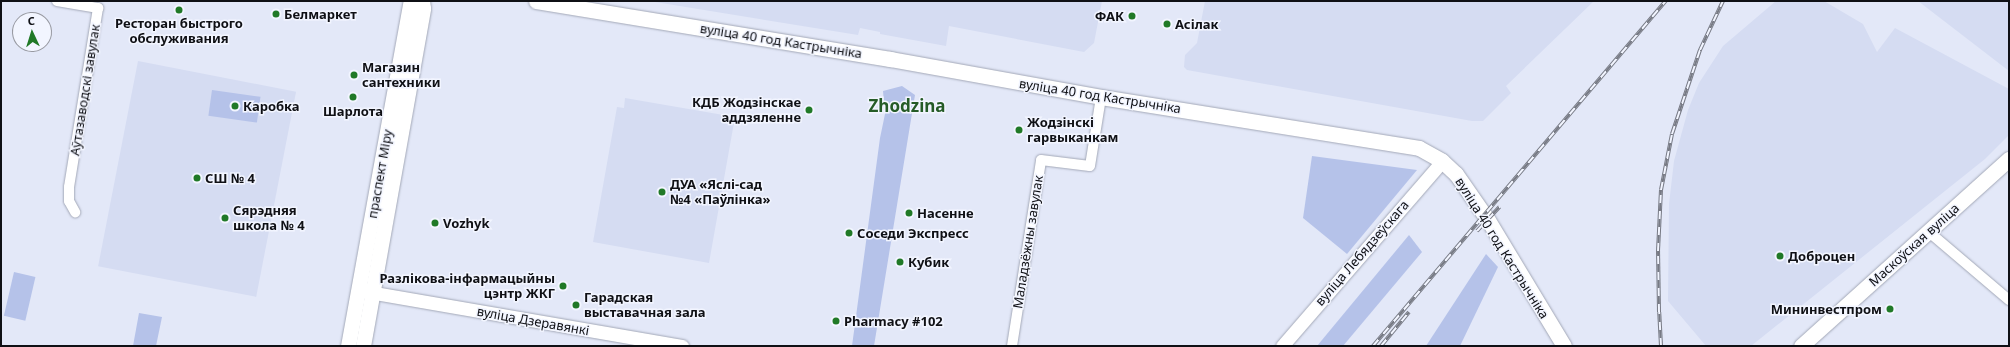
<!DOCTYPE html>
<html>
<head>
<meta charset="utf-8">
<style>
	body { margin:0 }
	#map { position:relative; width:2010px; height:347px; overflow:hidden; background:#e3e8f8; font-family:"Noto Sans",sans-serif }
	div>[style] { position:absolute }
	.built>* { inset:0; background:#d5dcf2; transform-origin:0 0 }
	.green>* { inset:0; background:#b5c2e9; transform-origin:0 0 }
	.roads { filter:drop-shadow(0 0 1px #a3a8b7) drop-shadow(0 0 1px #a3a8b7) }
	.minor>* { height:10px; margin:-5px; padding:0 5px; transform-origin:5px; border-radius:5px; background:#fff }
	.tertiary>* { height:13px; margin:-6.5px; padding:0 6.5px; transform-origin:6.5px; border-radius:6.5px; background:#fff }
	.secondary>* { height:15px; margin:-7.5px; padding:0 7.5px; transform-origin:7.5px; border-radius:7.5px; background:#fff }
	.rail>* { height:4px; margin-top:-2px; transform-origin:0; background:repeating-linear-gradient(90deg,#f2f5ff 0 8px,#777a84 0 16px); box-sizing:border-box; border-block:1px solid #777a84 }
	.dots>* { width:11px; height:11px; translate:-50% -50%; box-sizing:border-box; border:2px solid #f2f5ff; border-radius:50% }
	span { translate:-50% -50%; white-space:nowrap; text-align:center; line-height:1.15; -webkit-text-stroke:3px #f2f5ff; paint-order:stroke }
	.poi-label { font-size:13px; color:#0f1015; font-weight:700 }
	.left { translate:0 -50%; text-align:left }
	.right { translate:-100% -50%; text-align:right }
	.street-label { font-size:13px; color:#0f1015 }
	.district-label { font-size:17px; color:#255b27; font-weight:700 }
	.frame { position:absolute; inset:0; border:2px solid #0f1015; pointer-events:none }
	.north { position:absolute; left:12px; top:12px; width:40px; height:40px; box-sizing:border-box; background:#f2f5ff; border:1px solid #9799a1; border-radius:50%; rotate:356deg; font-size:11px; font-weight:700; line-height:16px; text-align:center; color:#0f1015 }
	.north::after { content:''; display:block; margin:auto; width:14px; height:18px; background:#207927; clip-path:polygon(50% 0,100% 100%,50% 72%,0 100%) }
</style>
</head>
<body>
<div id="map">
	<div class="built">
		<i style="clip-path:polygon(649px 1px,1102px 1px,1094px 43px,1084px 52px,949px 26px,946px 46px,880px 34px,880px 32px,860px 28px,858px 35px)"></i>
		<i style="clip-path:polygon(1205px 1px,1594px 1px,1506px 86px,1511px 93px,1483px 121px,1472px 121px,1187px 70px,1184px 67px,1185px 55px,1197px 43px)"></i>
		<i style="clip-path:polygon(1776px 1px,1824px 1px,1863px 24px,1877px 52px,1895px 28px,2009px 89px,2009px 135px,1985px 159px,1751px 346px,1706px 346px,1668px 301px,1669px 204px,1674px 161px,1688px 110px,1699px 83px,1723px 46px)"></i>
		<i style="clip-path:polygon(1918px 1px,2009px 1px,2009px 71px)"></i>
		<i style="left:138px;top:61px;width:161px;height:209px;rotate:11deg"></i>
		<i style="clip-path:polygon(625px 98px,735px 117px,709px 263px,593px 242px,617px 107px,624px 108px)"></i>
	</div>
	<div class="green">
		<i style="clip-path:polygon(902px 86px,915px 95px,874px 346px,852px 346px,880px 138px,885px 114px,883px 91px)"></i>
		<i style="left:212px;top:90px;width:49px;height:26px;rotate:8deg"></i>
		<i style="clip-path:polygon(1312px 156px,1417px 170px,1347px 254px,1303px 218px)"></i>
		<i style="clip-path:polygon(1409px 235px,1422px 252px,1343px 346px,1317px 346px)"></i>
		<i style="clip-path:polygon(1486px 254px,1498px 267px,1460px 346px,1426px 346px)"></i>
		<i style="left:14px;top:272px;width:22px;height:45px;rotate:13deg"></i>
		<i style="clip-path:polygon(139px 313px,162px 317px,156px 346px,133px 346px)"></i>
	</div>
	<div class="roads">
		<div class="minor">
			<i style="left:57px;top:1px;width:42px;rotate:9.7deg"></i>
			<i style="left:98px;top:8px;width:181px;rotate:99.2deg"></i>
			<i style="left:69px;top:187px;width:14px;rotate:90deg"></i>
			<i style="left:69px;top:201px;width:13px;rotate:61deg"></i>
			<i style="left:1929px;top:232px;width:105px;rotate:40.4deg"></i>
			<i style="left:1012px;top:346px;width:188px;rotate:-81.1deg"></i>
			<i style="left:1041px;top:160px;width:49px;rotate:7deg"></i>
			<i style="left:1090px;top:166px;width:70px;rotate:-80.9deg"></i>
		</div>
		<div class="tertiary">
			<i style="left:363px;top:291px;width:324px;rotate:9.8deg"></i>
			<i style="left:1282px;top:346px;width:245px;rotate:-49.1deg"></i>
		</div>
		<div class="secondary">
			<i style="left:536px;top:1px;width:359px;rotate:9.3deg"></i>
			<i style="left:890px;top:59px;width:214px;rotate:10.2deg"></i>
			<i style="left:1101px;top:97px;width:322px;rotate:9.1deg"></i>
			<i style="left:1419px;top:148px;width:26px;rotate:29deg"></i>
			<i style="left:1442px;top:161px;width:19px;rotate:43deg"></i>
			<i style="left:1456px;top:174px;width:56px;rotate:55.2deg"></i>
			<i style="left:1488px;top:220px;width:147px;rotate:58.9deg"></i>
			<i style="left:348px;top:346px;width:351px;rotate:-79.7deg"></i>
			<i style="left:363px;top:346px;width:343px;rotate:-79.9deg"></i>
			<i style="left:423px;top:8px;width:7px;rotate:-98deg"></i>
			<i style="left:1801px;top:346px;width:280px;rotate:-42deg"></i>
		</div>
	</div>
	<div class="rail">
		<i style="left:1477px;top:231px;width:33px;rotate:-47deg"></i>
		<i style="left:1373px;top:346px;width:453px;rotate:-49.7deg"></i>
		<i style="left:1381px;top:346px;width:44px;rotate:-50.5deg"></i>
		<i style="left:1661px;top:346px;width:34px;rotate:-93deg"></i>
		<i style="left:1659px;top:312px;width:61px;rotate:-90.9deg"></i>
		<i style="left:1658px;top:251px;width:61px;rotate:-87.2deg"></i>
		<i style="left:1661px;top:190px;width:57px;rotate:-78.9deg"></i>
		<i style="left:1672px;top:134px;width:89px;rotate:-71.6deg"></i>
		<i style="left:1700px;top:50px;width:54px;rotate:-64.9deg"></i>
	</div>
	<div class="dots">
		<i style="left:179px;top:10px;background:#207927"></i>
		<i style="left:276px;top:14px;background:#207927"></i>
		<i style="left:1132px;top:16px;background:#207927"></i>
		<i style="left:1167px;top:24px;background:#207927"></i>
		<i style="left:354px;top:75px;background:#207927"></i>
		<i style="left:353px;top:97px;background:#207927"></i>
		<i style="left:235px;top:106px;background:#207927"></i>
		<i style="left:809px;top:110px;background:#207927"></i>
		<i style="left:1019px;top:130px;background:#207927"></i>
		<i style="left:197px;top:178px;background:#207927"></i>
		<i style="left:662px;top:192px;background:#207927"></i>
		<i style="left:909px;top:213px;background:#207927"></i>
		<i style="left:225px;top:218px;background:#207927"></i>
		<i style="left:435px;top:223px;background:#207927"></i>
		<i style="left:849px;top:233px;background:#207927"></i>
		<i style="left:1780px;top:256px;background:#207927"></i>
		<i style="left:900px;top:262px;background:#207927"></i>
		<i style="left:563px;top:286px;background:#207927"></i>
		<i style="left:576px;top:305px;background:#207927"></i>
		<i style="left:1890px;top:309px;background:#207927"></i>
		<i style="left:836px;top:321px;background:#207927"></i>
	</div>
	<div class="poi-label">
		<span class="left" style="left:284px;top:14px">Белмаркет</span>
		<span class="right" style="left:1124px;top:16px">ФАК</span>
		<span style="left:179px;top:31px">Ресторан быстрого<br>обслуживания</span>
		<span class="left" style="left:1175px;top:24px">Асілак</span>
		<span class="left" style="left:362px;top:75px">Магазин<br>сантехники</span>
		<span class="right" style="left:801px;top:110px">КДБ Жодзінскае<br>аддзяленне</span>
		<span class="left" style="left:243px;top:106px">Каробка</span>
		<span style="left:353px;top:111px">Шарлота</span>
		<span class="left" style="left:1027px;top:130px">Жодзінскі<br>гарвыканкам</span>
		<span class="left" style="left:205px;top:178px">СШ № 4</span>
		<span class="left" style="left:670px;top:192px">ДУА «Яслі-сад<br>№4 «Паўлінка»</span>
		<span class="left" style="left:233px;top:218px">Сярэдняя<br>школа № 4</span>
		<span class="left" style="left:917px;top:213px">Насенне</span>
		<span class="left" style="left:443px;top:223px">Vozhyk</span>
		<span class="left" style="left:857px;top:233px">Соседи Экспресс</span>
		<span class="left" style="left:1788px;top:256px">Доброцен</span>
		<span class="left" style="left:908px;top:262px">Кубик</span>
		<span class="right" style="left:555px;top:286px">Разлікова-інфармацыйны<br>цэнтр ЖКГ</span>
		<span class="left" style="left:584px;top:305px">Гарадская<br>выставачная зала</span>
		<span class="right" style="left:1882px;top:309px">Мининвестпром</span>
		<span class="left" style="left:844px;top:321px">Pharmacy #102</span>
	</div>
	<div class="street-label">
		<span style="left:781px;top:41px;rotate:9deg">вуліца 40 год Кастрычніка</span>
		<span style="left:85px;top:90px;rotate:-81deg">Аўтазаводскі завулак</span>
		<span style="left:1100px;top:96px;rotate:9deg">вуліца 40 год Кастрычніка</span>
		<span style="left:380px;top:174px;rotate:-80deg">праспект Міру</span>
		<span style="left:1028px;top:242px;rotate:-81deg">Маладзёжны завулак</span>
		<span style="left:1914px;top:245px;rotate:-42deg">Маскоўская вуліца</span>
		<span style="left:1502px;top:248px;rotate:58deg">вуліца 40 год Кастрычніка</span>
		<span style="left:1362px;top:253px;rotate:-49deg">вуліца Лебядзеўскага</span>
		<span style="left:533px;top:321px;rotate:10deg">вуліца Дзеравянкі</span>
	</div>
	<div class="district-label">
		<span style="left:907px;top:106px">Zhodzina</span>
	</div>
	<div class="frame"></div>
	<div class="north">С</div>
</div>
</body>
</html>
